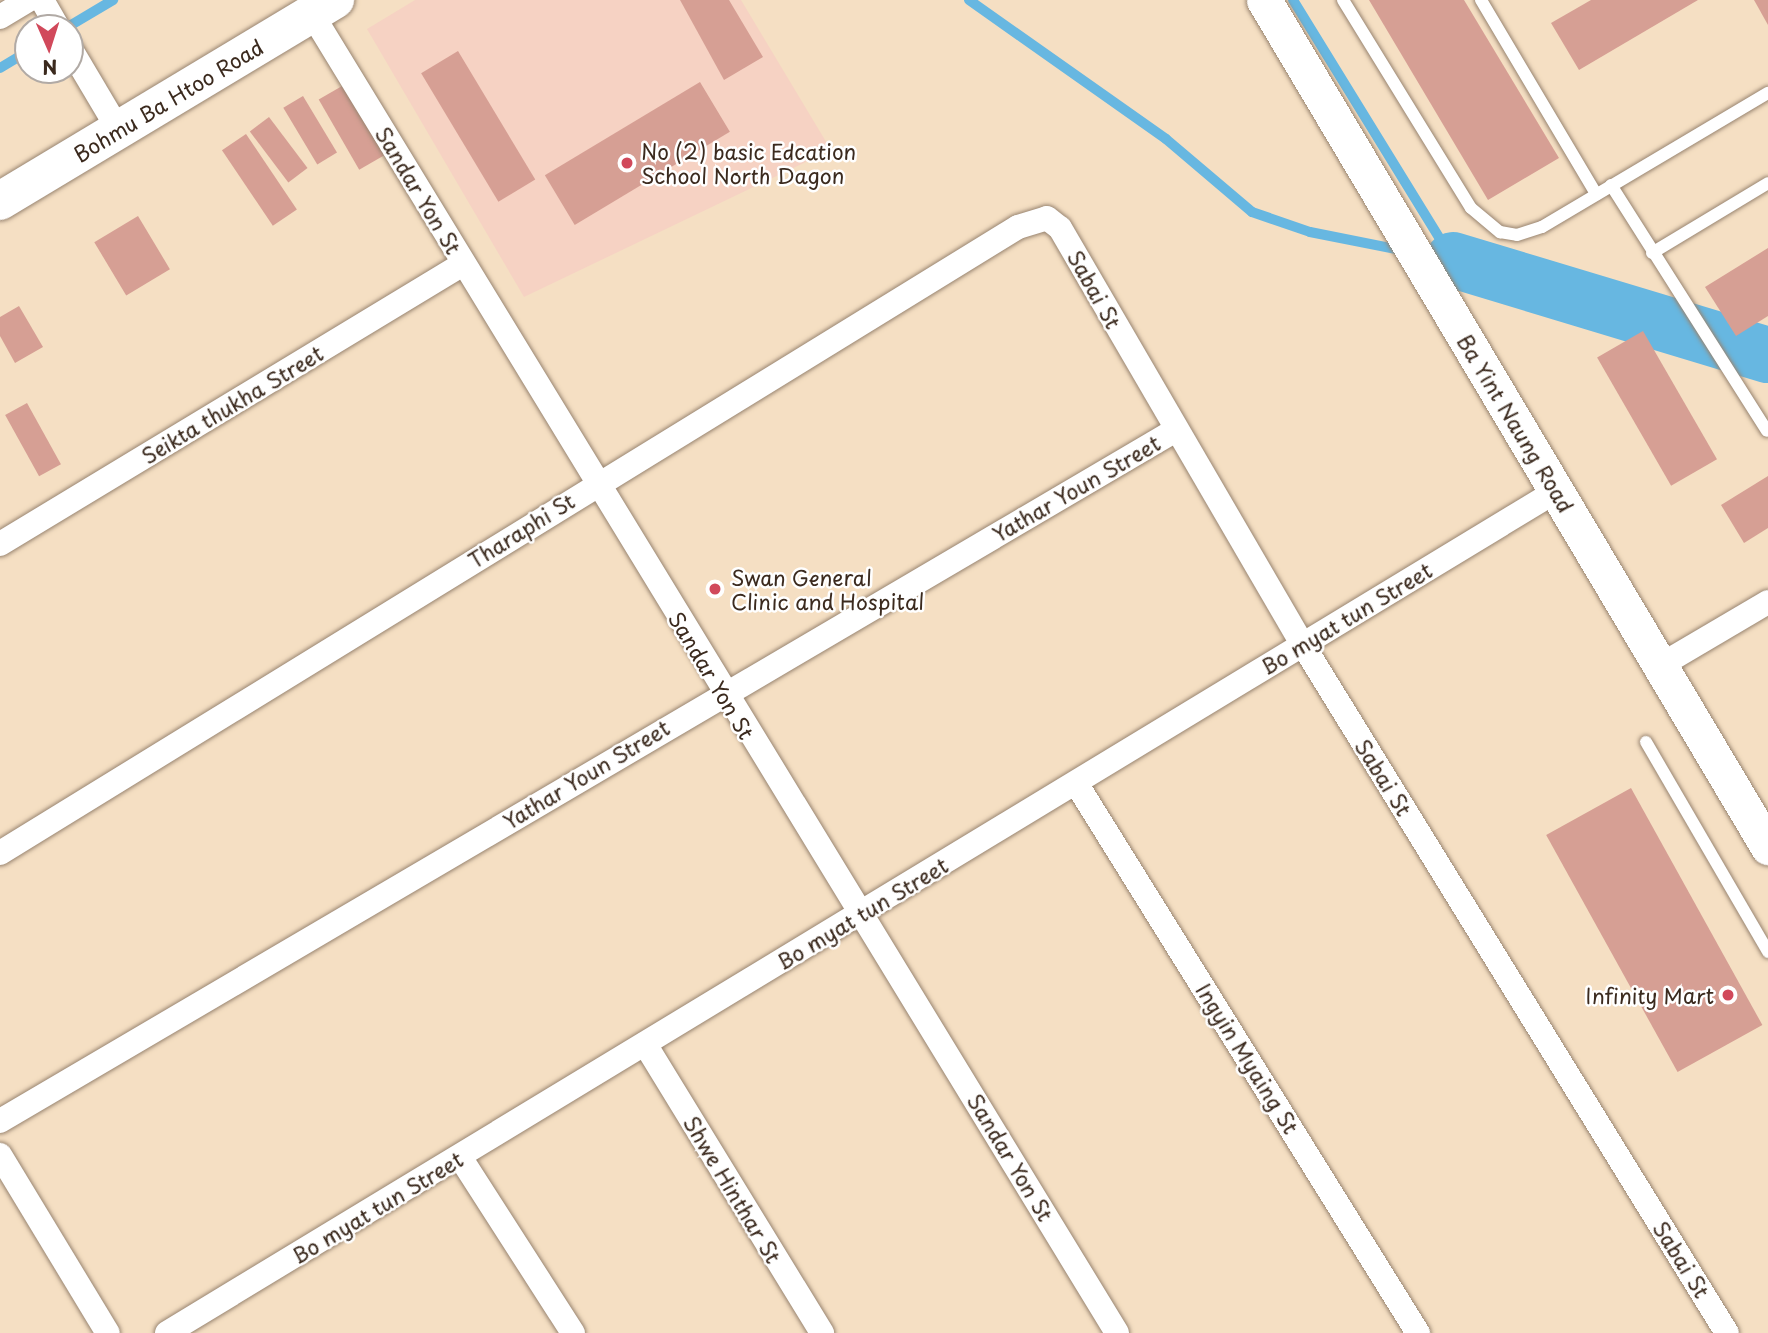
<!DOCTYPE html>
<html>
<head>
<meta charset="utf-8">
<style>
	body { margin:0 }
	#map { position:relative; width:1768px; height:1333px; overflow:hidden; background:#f5dfc3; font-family:"Playpen Sans",sans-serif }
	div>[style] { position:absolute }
	.built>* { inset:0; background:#f6d2c3 }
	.stream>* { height:10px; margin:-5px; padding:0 5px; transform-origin:5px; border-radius:5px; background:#67b7e1 }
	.river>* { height:56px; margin:-28px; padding:0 28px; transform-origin:28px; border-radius:28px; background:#67b7e1 }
	.building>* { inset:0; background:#d69f94; transform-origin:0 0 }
	.roads { filter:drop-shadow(0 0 2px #988470) drop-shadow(0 0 2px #988470) }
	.lane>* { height:12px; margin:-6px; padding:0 6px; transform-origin:6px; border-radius:6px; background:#fff }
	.street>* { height:24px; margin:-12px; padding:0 12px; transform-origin:12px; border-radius:12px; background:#fff }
	.secondary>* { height:35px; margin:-17.5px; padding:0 17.5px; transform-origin:17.5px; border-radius:17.5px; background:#fff }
	.primary>* { height:38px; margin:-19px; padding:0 19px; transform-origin:19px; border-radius:19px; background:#fff }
	.dots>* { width:19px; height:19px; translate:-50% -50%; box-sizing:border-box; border:4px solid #fff; border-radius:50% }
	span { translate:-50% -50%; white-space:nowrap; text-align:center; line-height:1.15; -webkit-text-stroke:5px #fff; paint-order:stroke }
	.street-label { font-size:21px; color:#3b2a1e }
	.poi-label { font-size:21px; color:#3b2a1e }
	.left { translate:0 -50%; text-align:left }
	.right { translate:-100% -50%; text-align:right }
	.north { position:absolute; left:14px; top:14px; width:70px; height:70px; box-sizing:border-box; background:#fff; border:2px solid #b1aaa5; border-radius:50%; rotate:177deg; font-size:19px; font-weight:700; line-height:28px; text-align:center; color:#3b2a1e }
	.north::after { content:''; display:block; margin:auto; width:24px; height:32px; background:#d1495b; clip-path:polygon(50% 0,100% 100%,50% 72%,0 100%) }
</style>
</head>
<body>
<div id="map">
	<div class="built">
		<i style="clip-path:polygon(415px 0,741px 0,831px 150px,524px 297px,367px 29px)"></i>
	</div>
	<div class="stream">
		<i style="left:969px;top:0;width:241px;rotate:35.2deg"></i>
		<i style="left:1166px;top:139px;width:113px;rotate:40.3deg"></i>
		<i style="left:1252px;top:212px;width:61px;rotate:19deg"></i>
		<i style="left:1310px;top:232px;width:93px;rotate:11.2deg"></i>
		<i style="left:1293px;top:0;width:305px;rotate:58.4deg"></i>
		<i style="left:66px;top:28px;width:55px;rotate:-30.8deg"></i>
		<i style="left:0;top:68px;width:33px;rotate:-31deg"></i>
		<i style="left:1426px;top:255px;width:27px;rotate:10deg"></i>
	</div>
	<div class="river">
		<i style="left:1453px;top:260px;width:329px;rotate:16.8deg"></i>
	</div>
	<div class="building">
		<i style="clip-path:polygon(680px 0,729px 0,763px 57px,724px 80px)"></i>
		<i style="clip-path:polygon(1369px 0,1464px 0,1559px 158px,1488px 200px)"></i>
		<i style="clip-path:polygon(1591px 0,1698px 0,1579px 70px,1551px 23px)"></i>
		<i style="clip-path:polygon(1754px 0,1768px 0,1768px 25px)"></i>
		<i style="left:458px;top:51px;width:150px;height:43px;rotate:59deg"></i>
		<i style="left:349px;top:82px;width:81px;height:35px;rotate:60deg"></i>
		<i style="left:700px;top:82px;width:58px;height:181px;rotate:59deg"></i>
		<i style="left:303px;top:96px;width:66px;height:23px;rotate:59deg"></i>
		<i style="left:269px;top:117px;width:64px;height:24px;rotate:53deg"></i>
		<i style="left:246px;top:134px;width:91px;height:29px;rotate:56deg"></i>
		<i style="left:138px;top:216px;width:62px;height:51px;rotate:59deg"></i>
		<i style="clip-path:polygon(1768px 248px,1768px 316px,1736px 336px,1705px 287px)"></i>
		<i style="clip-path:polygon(19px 306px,43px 347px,15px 363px,0 336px,0 317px)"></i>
		<i style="left:1643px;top:331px;width:148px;height:53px;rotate:60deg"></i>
		<i style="left:27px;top:403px;width:70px;height:25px;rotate:61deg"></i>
		<i style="clip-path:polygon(1768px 476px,1768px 528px,1744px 543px,1721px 505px)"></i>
		<i style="left:1631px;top:788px;width:271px;height:97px;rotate:61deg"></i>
	</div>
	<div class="roads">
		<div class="lane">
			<i style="left:1343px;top:0;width:244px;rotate:58.4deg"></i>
			<i style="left:1471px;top:208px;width:38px;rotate:40deg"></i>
			<i style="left:1500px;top:232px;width:17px;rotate:10deg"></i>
			<i style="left:1517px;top:235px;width:26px;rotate:-18deg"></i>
			<i style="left:1542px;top:227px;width:263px;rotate:-30.7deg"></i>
			<i style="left:1481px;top:0;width:226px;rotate:59.3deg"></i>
			<i style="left:1611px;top:185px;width:291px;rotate:57.6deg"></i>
			<i style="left:1652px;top:253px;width:135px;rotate:-31.1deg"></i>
			<i style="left:1646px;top:742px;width:243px;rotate:59.8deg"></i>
		</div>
		<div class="street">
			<i style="left:42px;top:0;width:32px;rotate:60deg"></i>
			<i style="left:312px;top:14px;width:1545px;rotate:58.6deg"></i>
			<i style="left:0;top:17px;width:33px;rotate:-31deg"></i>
			<i style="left:70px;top:48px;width:94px;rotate:59.3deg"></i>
			<i style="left:0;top:544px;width:541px;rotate:-31.16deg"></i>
			<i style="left:1661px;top:665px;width:124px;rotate:-30.5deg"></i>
			<i style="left:1076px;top:783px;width:648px;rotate:58.13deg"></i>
			<i style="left:0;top:853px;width:1195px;rotate:-31.59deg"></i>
			<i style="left:1018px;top:227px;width:30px;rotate:-17deg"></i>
			<i style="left:1047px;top:218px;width:16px;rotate:38deg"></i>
			<i style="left:1060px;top:228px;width:483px;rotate:59.8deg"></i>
			<i style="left:1303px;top:645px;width:808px;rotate:58.36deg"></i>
			<i style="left:645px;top:1044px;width:339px;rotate:58.5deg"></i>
			<i style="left:0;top:1121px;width:1362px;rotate:-30.44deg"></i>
			<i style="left:0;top:1155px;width:208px;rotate:58.8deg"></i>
			<i style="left:460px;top:1157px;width:209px;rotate:57.3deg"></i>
			<i style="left:167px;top:1333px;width:1624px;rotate:-31.22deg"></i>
		</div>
		<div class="secondary">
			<i style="left:1264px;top:0;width:986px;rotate:59.25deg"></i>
		</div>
		<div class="primary">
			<i style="left:0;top:201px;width:391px;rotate:-31deg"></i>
		</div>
	</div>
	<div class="dots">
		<i style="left:627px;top:163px;background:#d1495b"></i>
		<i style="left:715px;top:589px;background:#d1495b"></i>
		<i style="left:1728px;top:995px;background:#d1495b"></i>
	</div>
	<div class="street-label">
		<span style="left:168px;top:100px;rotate:-31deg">Bohmu Ba Htoo Road</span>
		<span style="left:419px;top:190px;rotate:59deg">Sandar Yon St</span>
		<span style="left:1095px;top:289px;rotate:61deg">Sabai St</span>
		<span style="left:232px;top:404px;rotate:-31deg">Seikta thukha Street</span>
		<span style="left:1516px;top:423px;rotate:59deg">Ba Yint Naung Road</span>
		<span style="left:1076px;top:488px;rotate:-30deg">Yathar Youn Street</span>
		<span style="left:521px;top:530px;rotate:-32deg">Tharaphi St</span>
		<span style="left:1346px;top:618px;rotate:-31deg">Bo myat tun Street</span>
		<span style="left:712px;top:675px;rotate:59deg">Sandar Yon St</span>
		<span style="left:586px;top:774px;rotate:-31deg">Yathar Youn Street</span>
		<span style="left:1384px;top:777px;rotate:58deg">Sabai St</span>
		<span style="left:862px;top:913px;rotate:-31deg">Bo myat tun Street</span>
		<span style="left:1248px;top:1058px;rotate:58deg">Ingyin Myaing St</span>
		<span style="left:1011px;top:1157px;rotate:59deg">Sandar Yon St</span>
		<span style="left:733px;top:1189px;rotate:59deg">Shwe Hinthar St</span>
		<span style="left:377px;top:1207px;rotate:-31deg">Bo myat tun Street</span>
		<span style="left:1682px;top:1259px;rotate:58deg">Sabai St</span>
	</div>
	<div class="poi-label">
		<span class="left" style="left:641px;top:163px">No (2) basic Edcation<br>School North Dagon</span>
		<span class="left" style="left:731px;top:589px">Swan General<br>Clinic and Hospital</span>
		<span class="right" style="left:1714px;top:995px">Infinity Mart</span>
	</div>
	<div class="north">N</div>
</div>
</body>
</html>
